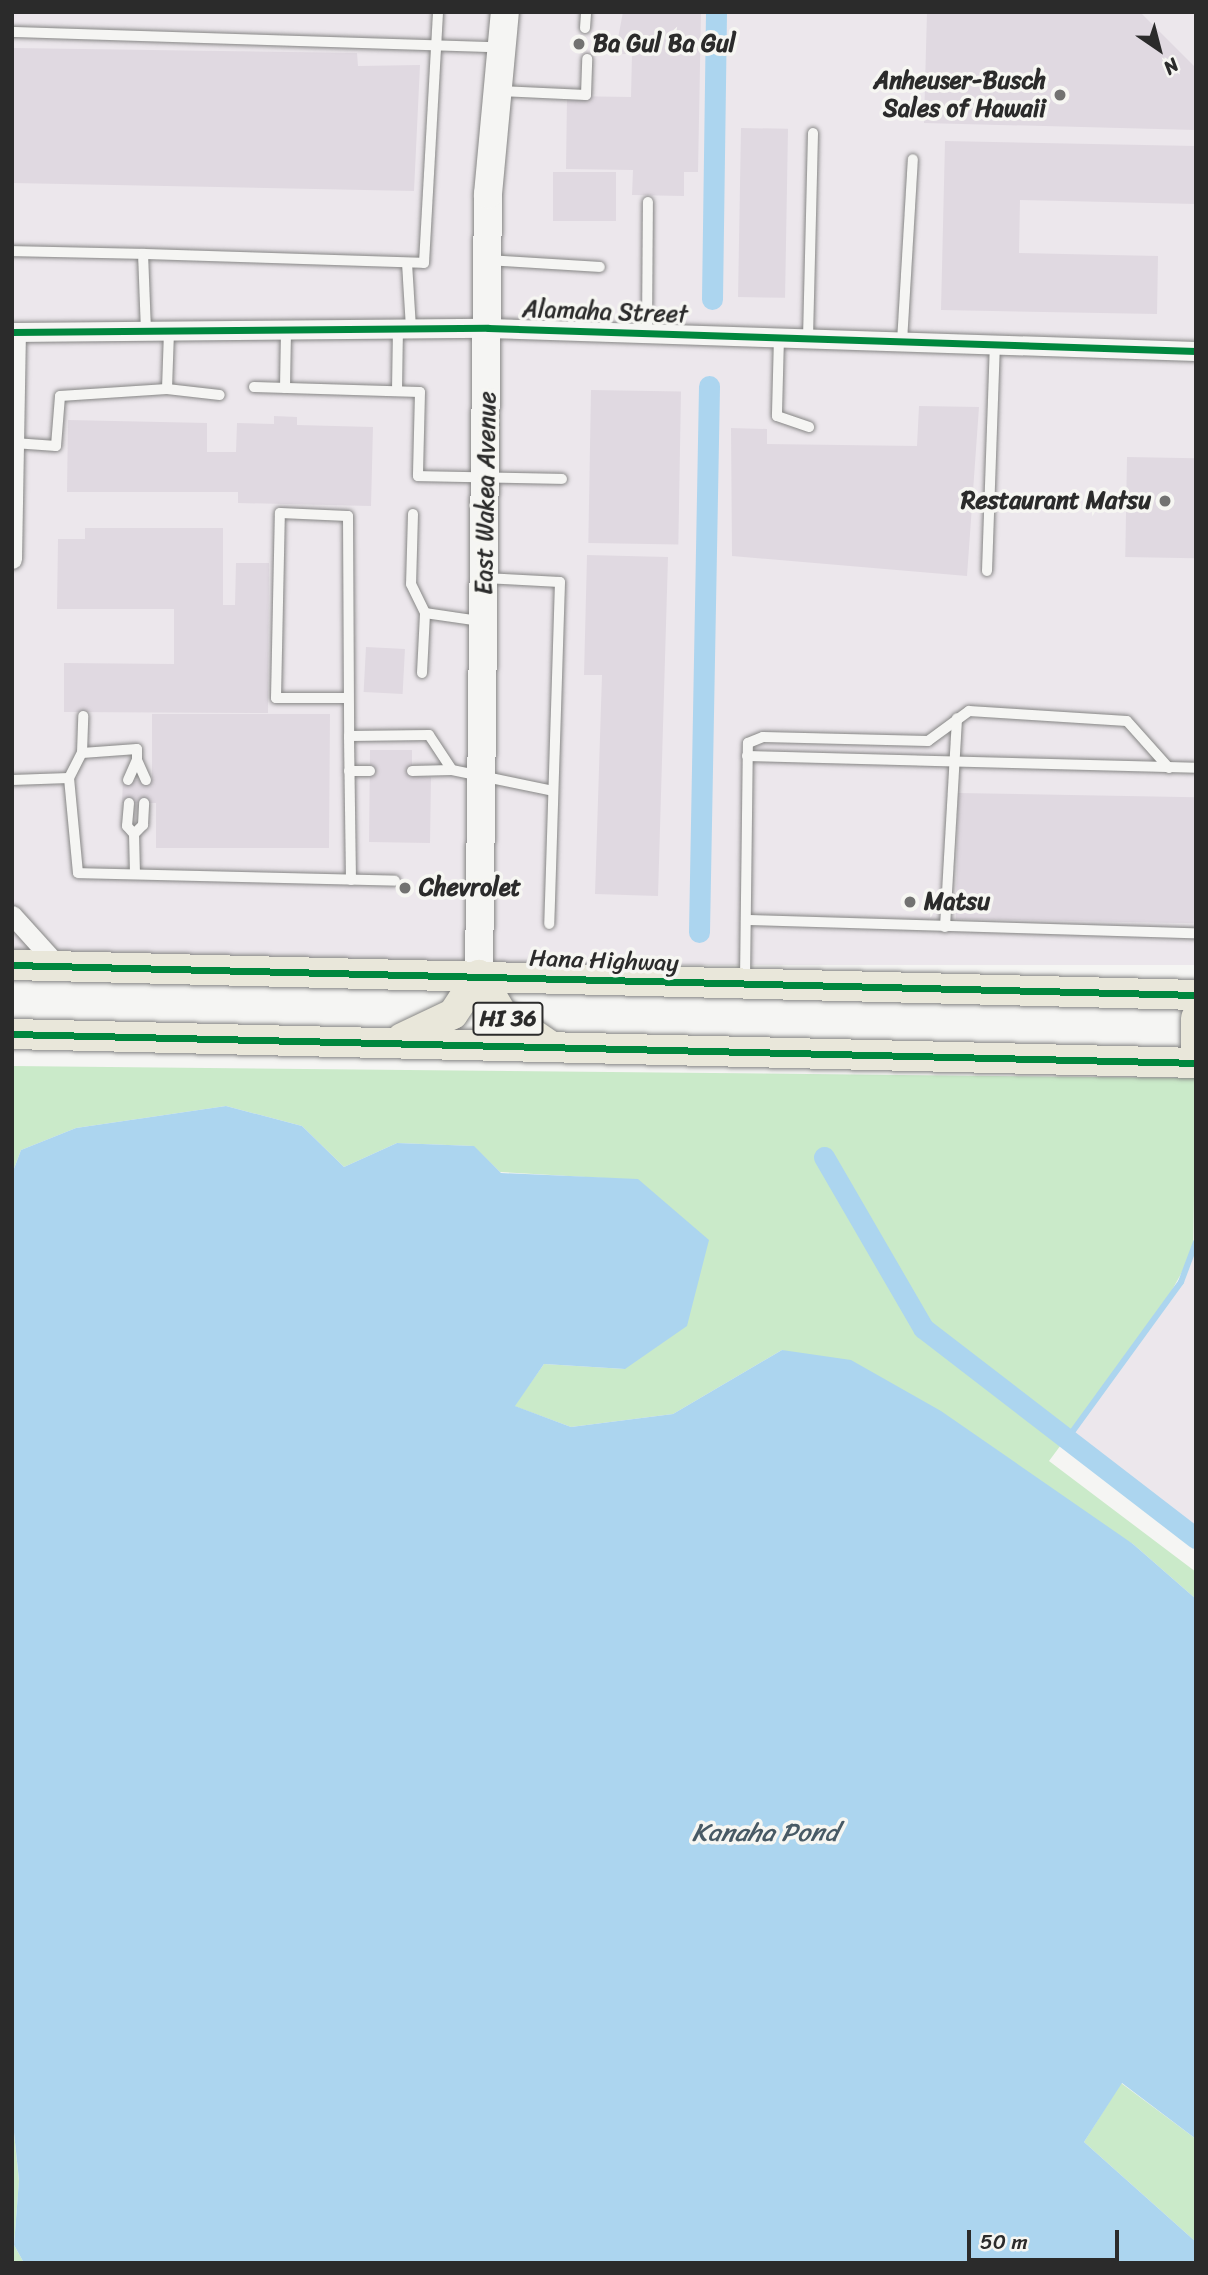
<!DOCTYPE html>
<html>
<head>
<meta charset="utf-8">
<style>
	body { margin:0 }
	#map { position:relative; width:1208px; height:2275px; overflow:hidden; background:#f5f5f3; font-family:Sriracha,sans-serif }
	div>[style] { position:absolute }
	.built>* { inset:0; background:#ece7ec; transform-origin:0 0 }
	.green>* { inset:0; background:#caeac9 }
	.water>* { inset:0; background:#acd5ef }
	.stream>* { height:6px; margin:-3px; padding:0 3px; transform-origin:3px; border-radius:3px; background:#acd5ef }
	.canal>* { height:21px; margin:-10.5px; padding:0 10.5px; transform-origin:10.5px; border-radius:10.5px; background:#acd5ef }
	.building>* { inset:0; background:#e0d9e1; transform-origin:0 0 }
	.roads { filter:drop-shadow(0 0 2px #868685) drop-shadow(0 0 2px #868685) }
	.lane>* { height:10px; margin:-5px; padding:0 5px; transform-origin:5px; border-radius:5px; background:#f5f5f3 }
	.street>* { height:19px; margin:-9.5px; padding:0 9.5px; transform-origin:9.5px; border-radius:9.5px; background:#f5f5f3 }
	.secondary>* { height:28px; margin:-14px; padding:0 14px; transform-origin:14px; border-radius:14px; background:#f5f5f3 }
	.primary>* { height:30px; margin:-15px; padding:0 15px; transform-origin:15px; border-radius:15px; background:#e9e7da }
	.cycleway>* { height:7px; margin:-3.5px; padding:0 3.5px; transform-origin:3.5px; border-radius:3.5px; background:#00873e }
	.dots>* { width:19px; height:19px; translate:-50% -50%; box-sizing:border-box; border:4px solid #f6f6f2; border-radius:50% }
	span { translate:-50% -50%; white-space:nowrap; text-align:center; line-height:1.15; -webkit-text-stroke:7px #f6f6f2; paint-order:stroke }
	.shield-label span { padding:2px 5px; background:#f6f6f2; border:2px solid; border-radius:5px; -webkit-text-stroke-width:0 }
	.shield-label { font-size:23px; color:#2b2b2b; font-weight:700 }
	.poi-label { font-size:24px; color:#2b2b2b; font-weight:700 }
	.left { translate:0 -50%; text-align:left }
	.right { translate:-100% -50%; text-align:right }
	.street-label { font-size:24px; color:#2b2b2b }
	.water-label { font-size:26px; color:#485a65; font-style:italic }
	.frame { position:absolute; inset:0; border:14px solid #2b2b2b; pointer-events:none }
	.north { position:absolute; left:1124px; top:14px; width:70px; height:70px; -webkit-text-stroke:5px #f6f6f2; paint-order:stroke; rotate:145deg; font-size:19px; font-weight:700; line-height:28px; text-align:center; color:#2b2b2b }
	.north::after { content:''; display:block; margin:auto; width:24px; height:32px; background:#2b2b2b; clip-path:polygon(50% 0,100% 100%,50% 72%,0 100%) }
	.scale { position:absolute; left:967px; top:2230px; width:152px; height:32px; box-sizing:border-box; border:4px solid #2b2b2b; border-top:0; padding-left:9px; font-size:21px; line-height:24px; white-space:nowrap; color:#2b2b2b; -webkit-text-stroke:5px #f6f6f2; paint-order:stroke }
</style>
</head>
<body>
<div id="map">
	<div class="built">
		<i style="left:12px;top:12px;width:1184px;height:953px"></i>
		<i style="clip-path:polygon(1196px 1242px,1196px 1538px,1067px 1439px,1181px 1282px)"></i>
	</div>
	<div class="green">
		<i style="clip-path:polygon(12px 1066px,1196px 1078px,1193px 1252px,1160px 1312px,1049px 1461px,1196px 1572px,1196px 1599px,1133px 1544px,782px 1350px,673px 1414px,571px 1427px,514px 1406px,544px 1364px,625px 1369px,638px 1180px,500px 1172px,473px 1146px,397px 1143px,344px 1167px,302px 1126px,226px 1106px,76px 1128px,21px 1150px,12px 1174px)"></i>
		<i style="clip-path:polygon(1121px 2083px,1196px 2139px,1196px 2242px,1084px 2142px)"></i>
		<i style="clip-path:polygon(12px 2114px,19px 2181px,14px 2245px,24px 2263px,12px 2263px)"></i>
	</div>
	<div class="water">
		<i style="clip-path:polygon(226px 1106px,302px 1126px,344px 1167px,397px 1143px,474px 1146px,501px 1173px,638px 1179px,709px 1240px,687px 1326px,625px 1369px,544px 1364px,515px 1406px,571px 1427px,673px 1414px,782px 1350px,851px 1360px,941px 1411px,1133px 1544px,1196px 1599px,1196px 2139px,1122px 2083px,1084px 2142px,1196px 2242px,1196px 2263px,24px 2263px,14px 2245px,19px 2180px,12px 2114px,12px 1174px,21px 1150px,76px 1128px)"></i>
	</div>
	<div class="stream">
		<i style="left:1067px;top:1439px;width:194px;rotate:-54deg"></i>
		<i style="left:1181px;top:1282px;width:43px;rotate:-69.4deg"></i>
	</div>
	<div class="canal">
		<i style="left:712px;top:299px;width:287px;rotate:-89.2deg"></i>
		<i style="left:699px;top:932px;width:546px;rotate:-88.95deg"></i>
		<i style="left:824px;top:1157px;width:198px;rotate:59.9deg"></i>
		<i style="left:923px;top:1328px;width:344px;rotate:37.6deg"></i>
	</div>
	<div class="building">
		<i style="clip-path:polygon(623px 12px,701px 12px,698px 172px,684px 172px,684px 196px,632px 195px,633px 170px,566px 169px,567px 96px,631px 97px,632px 54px,615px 54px)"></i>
		<i style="clip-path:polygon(927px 12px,1140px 12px,1196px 68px,1196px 130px,924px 123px)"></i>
		<i style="clip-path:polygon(12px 48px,357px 53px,358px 66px,420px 65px,414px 191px,12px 183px)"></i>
		<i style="left:741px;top:128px;width:47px;height:169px;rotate:1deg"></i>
		<i style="clip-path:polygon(945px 141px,1196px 146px,1196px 204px,1020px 200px,1019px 253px,1158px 256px,1157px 314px,941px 310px)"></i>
		<i style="left:616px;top:172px;width:49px;height:63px;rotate:90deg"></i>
		<i style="left:591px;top:390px;width:90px;height:153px;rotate:1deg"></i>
		<i style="clip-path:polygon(919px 406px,979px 407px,967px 576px,732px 556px,731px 428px,767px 429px,767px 444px,917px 446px)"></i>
		<i style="clip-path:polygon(274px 416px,297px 417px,297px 425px,373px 427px,371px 506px,238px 503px,238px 492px,67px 492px,68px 420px,207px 423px,207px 452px,236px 452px,237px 423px,274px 424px)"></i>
		<i style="left:1127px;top:457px;width:69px;height:100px;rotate:1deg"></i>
		<i style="clip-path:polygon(85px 528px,223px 528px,223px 605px,235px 605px,236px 563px,269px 563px,268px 713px,64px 712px,64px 663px,174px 664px,174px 609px,57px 609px,58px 539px,85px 539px)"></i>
		<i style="clip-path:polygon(587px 555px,668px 557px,658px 896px,595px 894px,602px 675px,584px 675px)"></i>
		<i style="left:366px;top:647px;width:39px;height:45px;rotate:3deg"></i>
		<i style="clip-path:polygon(152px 714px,330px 714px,329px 848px,156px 848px,156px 803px,122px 803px,123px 780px,152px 780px)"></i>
		<i style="clip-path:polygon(370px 750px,412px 750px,412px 776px,431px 777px,430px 843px,369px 842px)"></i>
		<i style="left:958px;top:793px;width:238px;height:126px;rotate:1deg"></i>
	</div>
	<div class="roads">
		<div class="lane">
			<i style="left:585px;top:28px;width:16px;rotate:-86deg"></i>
			<i style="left:12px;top:32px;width:487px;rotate:1.8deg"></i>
			<i style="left:500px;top:91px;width:86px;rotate:2.7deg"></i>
			<i style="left:586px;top:95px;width:36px;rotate:-88deg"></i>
			<i style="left:12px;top:251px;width:131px;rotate:1.3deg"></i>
			<i style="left:488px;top:260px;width:112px;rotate:3.6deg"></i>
			<i style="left:407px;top:263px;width:66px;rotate:86.5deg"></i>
			<i style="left:146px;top:331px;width:77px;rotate:-92.2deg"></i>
			<i style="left:143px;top:254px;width:281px;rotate:1.8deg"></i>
			<i style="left:424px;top:263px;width:251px;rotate:-86.8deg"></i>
			<i style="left:647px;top:333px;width:131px;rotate:-89.6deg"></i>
			<i style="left:779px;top:337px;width:79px;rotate:91.5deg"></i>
			<i style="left:777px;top:416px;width:34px;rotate:19deg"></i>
			<i style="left:808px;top:338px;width:205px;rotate:-88.6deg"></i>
			<i style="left:902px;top:342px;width:183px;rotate:-86.6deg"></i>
			<i style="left:254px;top:387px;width:166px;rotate:1.7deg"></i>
			<i style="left:420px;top:392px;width:84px;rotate:91.4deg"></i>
			<i style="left:418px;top:476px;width:144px;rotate:1.2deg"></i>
			<i style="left:285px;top:388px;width:58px;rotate:-89deg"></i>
			<i style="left:167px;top:389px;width:57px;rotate:-88deg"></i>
			<i style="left:397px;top:391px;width:62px;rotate:-89.1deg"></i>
			<i style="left:14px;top:443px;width:42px;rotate:4.1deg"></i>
			<i style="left:56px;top:446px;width:50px;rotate:-85.4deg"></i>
			<i style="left:60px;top:396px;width:107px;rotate:-3.7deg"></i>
			<i style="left:167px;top:389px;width:53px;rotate:6.5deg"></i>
			<i style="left:413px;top:514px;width:70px;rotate:91.6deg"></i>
			<i style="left:411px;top:584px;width:32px;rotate:64deg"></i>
			<i style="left:987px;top:571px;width:226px;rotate:-88deg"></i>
			<i style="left:485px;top:578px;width:75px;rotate:3.1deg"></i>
			<i style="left:560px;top:582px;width:342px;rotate:91.8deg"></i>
			<i style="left:422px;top:673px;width:60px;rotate:-87.1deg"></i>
			<i style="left:425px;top:613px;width:56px;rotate:8.3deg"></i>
			<i style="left:348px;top:698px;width:72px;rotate:180deg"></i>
			<i style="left:276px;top:698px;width:185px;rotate:-88.8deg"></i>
			<i style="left:280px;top:513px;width:68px;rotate:2.5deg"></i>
			<i style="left:348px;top:516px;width:220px;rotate:89.7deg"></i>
			<i style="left:82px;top:753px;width:37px;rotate:-88deg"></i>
			<i style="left:747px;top:756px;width:449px;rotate:1.5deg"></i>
			<i style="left:349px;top:771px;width:21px"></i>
			<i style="left:412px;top:771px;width:40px;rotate:-1.4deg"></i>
			<i style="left:69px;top:778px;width:28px;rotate:-63deg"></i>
			<i style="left:82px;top:753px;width:55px;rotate:-4.2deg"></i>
			<i style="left:137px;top:749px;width:11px;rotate:90deg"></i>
			<i style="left:12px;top:780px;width:57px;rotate:-2deg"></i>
			<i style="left:69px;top:778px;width:95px;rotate:84.6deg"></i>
			<i style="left:78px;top:873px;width:317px;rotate:1.4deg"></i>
			<i style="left:128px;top:780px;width:22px;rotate:-66deg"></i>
			<i style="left:137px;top:760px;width:22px;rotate:66deg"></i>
			<i style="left:129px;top:803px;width:23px;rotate:95deg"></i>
			<i style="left:127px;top:826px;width:11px;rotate:49deg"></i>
			<i style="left:135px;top:874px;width:40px;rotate:-91.4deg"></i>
			<i style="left:134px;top:834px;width:13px;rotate:-45deg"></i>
			<i style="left:143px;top:825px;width:22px;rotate:-87deg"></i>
			<i style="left:351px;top:880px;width:144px;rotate:-90.8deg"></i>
			<i style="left:349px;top:736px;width:80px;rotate:-0.7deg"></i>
			<i style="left:429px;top:735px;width:42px;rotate:56.7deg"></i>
			<i style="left:452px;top:770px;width:103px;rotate:11.7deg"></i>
			<i style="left:746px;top:920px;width:450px;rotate:1.7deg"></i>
			<i style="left:945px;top:927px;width:209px;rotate:-86.7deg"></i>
			<i style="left:745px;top:980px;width:237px;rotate:-89.3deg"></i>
			<i style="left:748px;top:743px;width:16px;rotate:-22deg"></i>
			<i style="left:763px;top:737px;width:165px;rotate:1.4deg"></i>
			<i style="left:928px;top:741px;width:51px;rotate:-36.2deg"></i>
			<i style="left:969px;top:711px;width:158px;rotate:3.6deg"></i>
			<i style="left:1127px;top:721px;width:63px;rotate:48.2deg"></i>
		</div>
		<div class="street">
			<i style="left:12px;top:332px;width:476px;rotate:-0.5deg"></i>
			<i style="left:488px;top:328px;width:708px;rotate:1.86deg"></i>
			<i style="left:12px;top:559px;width:227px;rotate:-89deg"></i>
			<i style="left:12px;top:915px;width:70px;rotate:47.9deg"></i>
		</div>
		<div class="secondary">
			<i style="left:479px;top:975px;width:781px;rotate:-89.34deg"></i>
			<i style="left:488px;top:194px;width:183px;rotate:-84.7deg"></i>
		</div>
		<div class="primary">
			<i style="left:12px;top:965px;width:1184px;rotate:1.45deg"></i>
			<i style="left:479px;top:975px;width:43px;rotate:59.3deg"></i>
			<i style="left:501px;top:1012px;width:58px;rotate:34.5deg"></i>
			<i style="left:1196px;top:1018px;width:31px;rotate:90deg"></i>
			<i style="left:12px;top:1034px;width:1184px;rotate:1.4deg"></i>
			<i style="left:402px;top:1038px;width:56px;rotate:-25.2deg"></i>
			<i style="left:453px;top:1014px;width:47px;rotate:-56.3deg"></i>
		</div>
	</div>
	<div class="cycleway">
		<i style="left:12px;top:332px;width:476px;rotate:-0.5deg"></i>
		<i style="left:488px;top:328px;width:708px;rotate:1.86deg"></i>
		<i style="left:12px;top:965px;width:1184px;rotate:1.45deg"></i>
		<i style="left:12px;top:1034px;width:1184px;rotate:1.4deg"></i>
	</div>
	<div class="dots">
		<i style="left:579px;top:44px;background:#727271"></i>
		<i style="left:1060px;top:95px;background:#727271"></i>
		<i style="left:1165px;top:501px;background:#727271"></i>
		<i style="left:405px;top:888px;background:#727271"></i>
		<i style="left:910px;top:902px;background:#727271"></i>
	</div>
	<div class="shield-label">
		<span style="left:508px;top:1019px">HI 36</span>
	</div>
	<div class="poi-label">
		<span class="left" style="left:593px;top:44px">Ba Gul Ba Gul</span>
		<span class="right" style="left:1046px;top:95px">Anheuser-Busch<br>Sales of Hawaii</span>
		<span class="right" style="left:1151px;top:501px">Restaurant Matsu</span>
		<span class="left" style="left:419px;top:888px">Chevrolet</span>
		<span class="left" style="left:924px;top:902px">Matsu</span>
	</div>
	<div class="street-label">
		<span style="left:605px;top:312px;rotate:2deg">Alamaha Street</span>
		<span style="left:486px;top:493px;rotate:-89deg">East Wakea Avenue</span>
		<span style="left:604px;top:961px;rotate:2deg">Hana Highway</span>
	</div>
	<div class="water-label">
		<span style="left:765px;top:1833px">Kanaha Pond</span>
	</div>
	<div class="frame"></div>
	<div class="north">N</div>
	<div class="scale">50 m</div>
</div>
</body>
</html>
